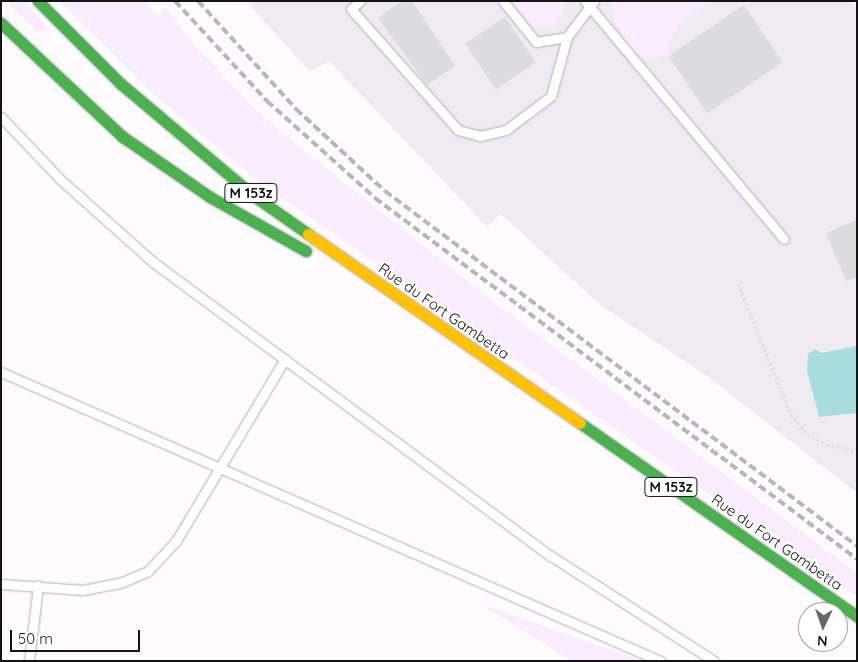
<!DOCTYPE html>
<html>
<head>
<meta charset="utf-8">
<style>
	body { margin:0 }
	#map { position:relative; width:858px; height:662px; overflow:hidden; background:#fdfbfe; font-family:Quicksand,sans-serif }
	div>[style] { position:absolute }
	.built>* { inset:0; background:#f0eaf2 }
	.green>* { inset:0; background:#f9edfd }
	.water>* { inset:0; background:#a9dcdd }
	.building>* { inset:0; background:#dcdbdd; transform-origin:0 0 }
	.path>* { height:3px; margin-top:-1.5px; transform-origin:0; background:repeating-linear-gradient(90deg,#dededf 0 2.5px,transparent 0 5px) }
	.roads { filter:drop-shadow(0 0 1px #b2b1b3) drop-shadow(0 0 1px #b2b1b3) }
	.lane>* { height:9px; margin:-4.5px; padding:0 4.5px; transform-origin:4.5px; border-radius:4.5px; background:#fffeff }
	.fast>* { height:11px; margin:-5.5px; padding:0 5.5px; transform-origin:5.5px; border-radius:5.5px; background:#4caf50 }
	.slow>* { height:11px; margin:-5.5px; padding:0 5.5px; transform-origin:5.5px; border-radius:5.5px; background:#ffc107 }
	.rail>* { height:4px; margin-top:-2px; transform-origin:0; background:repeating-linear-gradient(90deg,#b8b7b8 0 8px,transparent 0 12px) }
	span { translate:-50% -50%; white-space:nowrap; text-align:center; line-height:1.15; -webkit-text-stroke:4.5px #fff; paint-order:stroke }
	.shield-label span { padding:1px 4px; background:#fff; border:1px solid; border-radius:4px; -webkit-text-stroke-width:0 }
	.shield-label { font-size:14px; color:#151415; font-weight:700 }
	.street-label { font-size:15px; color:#151415 }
	.frame { position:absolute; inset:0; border:2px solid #151415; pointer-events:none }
	.north { position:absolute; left:798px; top:602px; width:50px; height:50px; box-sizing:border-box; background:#fff; border:1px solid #a1a1a1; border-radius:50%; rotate:183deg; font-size:14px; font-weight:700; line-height:20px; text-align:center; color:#151415 }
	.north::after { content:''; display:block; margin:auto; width:18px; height:22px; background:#666567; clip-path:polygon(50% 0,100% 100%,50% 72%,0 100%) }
	.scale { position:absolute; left:10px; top:630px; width:130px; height:22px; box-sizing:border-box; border:2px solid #151415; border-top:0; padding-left:6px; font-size:15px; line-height:18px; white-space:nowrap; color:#151415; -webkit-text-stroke:4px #fff; paint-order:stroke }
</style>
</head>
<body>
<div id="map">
	<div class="built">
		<i style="clip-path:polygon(246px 1px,851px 1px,857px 11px,857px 493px,707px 376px,599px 304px,501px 214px,487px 227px,329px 61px,310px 72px)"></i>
	</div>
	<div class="green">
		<i style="clip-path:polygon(6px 1px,25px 1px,48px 29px,37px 32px)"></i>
		<i style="clip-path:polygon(59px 1px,145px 1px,157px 16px,166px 7px,189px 39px,252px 106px,299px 147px,502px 308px,857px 573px,857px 597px,262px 184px,158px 98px)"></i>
		<i style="clip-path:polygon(511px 1px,564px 1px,563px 11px,553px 27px,536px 29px)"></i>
		<i style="clip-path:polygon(612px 1px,704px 1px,706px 4px,680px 24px,666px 49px,670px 54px,650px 61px,632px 49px,614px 22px)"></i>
		<i style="clip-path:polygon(481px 604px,642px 661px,572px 661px)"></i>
	</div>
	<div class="water">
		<i style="clip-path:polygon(857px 346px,857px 413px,819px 417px,807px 371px,808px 354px,815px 349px,821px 353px)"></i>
	</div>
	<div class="building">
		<i style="clip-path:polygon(402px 1px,412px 1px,455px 66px,427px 85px,378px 18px)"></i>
		<i style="left:744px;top:5px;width:69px;height:91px;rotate:56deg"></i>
		<i style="left:505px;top:17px;width:55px;height:48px;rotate:56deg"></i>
		<i style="clip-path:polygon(857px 220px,857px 277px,846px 281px,826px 233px)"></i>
	</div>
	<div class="path">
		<i style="left:738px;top:284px;width:141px;rotate:68deg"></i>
		<i style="left:791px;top:415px;width:25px;rotate:48deg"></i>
		<i style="left:808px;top:434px;width:22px;rotate:30deg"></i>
		<i style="left:827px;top:445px;width:31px;rotate:11deg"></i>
	</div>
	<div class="roads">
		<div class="lane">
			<i style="left:360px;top:1px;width:12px;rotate:138deg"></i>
			<i style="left:351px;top:9px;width:162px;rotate:48.5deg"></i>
			<i style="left:458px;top:130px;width:23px;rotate:15deg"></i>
			<i style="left:480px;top:136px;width:27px;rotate:-13deg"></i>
			<i style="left:506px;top:130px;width:56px;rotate:-37.1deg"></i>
			<i style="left:551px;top:96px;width:61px;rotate:-74.8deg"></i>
			<i style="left:567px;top:37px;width:45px;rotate:-53.1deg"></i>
			<i style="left:503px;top:1px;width:53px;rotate:51.2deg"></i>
			<i style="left:536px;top:42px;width:31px;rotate:-9deg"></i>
			<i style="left:585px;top:1px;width:310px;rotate:50.1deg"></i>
			<i style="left:1px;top:117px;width:87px;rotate:46.4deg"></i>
			<i style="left:61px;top:180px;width:123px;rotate:41.7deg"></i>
			<i style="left:153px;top:262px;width:495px;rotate:36.5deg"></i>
			<i style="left:551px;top:556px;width:194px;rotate:32.8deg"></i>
			<i style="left:1px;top:372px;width:720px;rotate:23.68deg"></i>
			<i style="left:1px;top:584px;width:82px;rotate:4.2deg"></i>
			<i style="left:83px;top:590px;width:38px;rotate:-11deg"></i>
			<i style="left:120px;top:583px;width:30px;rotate:-23deg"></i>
			<i style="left:148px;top:571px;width:41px;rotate:-47deg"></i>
			<i style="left:176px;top:541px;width:212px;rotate:-59.1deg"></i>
			<i style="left:29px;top:661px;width:76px;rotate:-83.2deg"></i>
		</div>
		<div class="fast">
			<i style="left:38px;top:1px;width:117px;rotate:45deg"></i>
			<i style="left:121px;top:84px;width:174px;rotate:40.1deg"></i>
			<i style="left:254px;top:196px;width:66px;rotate:35.1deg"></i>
			<i style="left:1px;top:23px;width:167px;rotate:43.1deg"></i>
			<i style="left:123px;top:137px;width:106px;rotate:34.6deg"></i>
			<i style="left:210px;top:197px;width:110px;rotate:29.4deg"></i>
			<i style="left:580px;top:423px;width:338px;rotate:34.9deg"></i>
		</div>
		<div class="slow">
			<i style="left:308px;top:234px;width:331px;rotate:34.8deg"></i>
		</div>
	</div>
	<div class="rail">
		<i style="left:175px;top:1px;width:136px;rotate:47.4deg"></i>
		<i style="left:267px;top:101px;width:145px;rotate:41.9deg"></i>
		<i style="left:375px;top:198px;width:602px;rotate:36.83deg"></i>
		<i style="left:198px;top:1px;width:146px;rotate:47.8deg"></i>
		<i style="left:296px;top:109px;width:121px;rotate:42.7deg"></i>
		<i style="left:385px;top:191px;width:591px;rotate:36.95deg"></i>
	</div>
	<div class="shield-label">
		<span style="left:251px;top:193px">M 153z</span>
		<span style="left:671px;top:487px">M 153z</span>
	</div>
	<div class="street-label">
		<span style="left:444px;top:311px;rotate:35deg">Rue du Fort Gambetta</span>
		<span style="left:777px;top:542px;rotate:35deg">Rue du Fort Gambetta</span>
	</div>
	<div class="frame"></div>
	<div class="north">N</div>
	<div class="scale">50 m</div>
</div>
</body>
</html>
